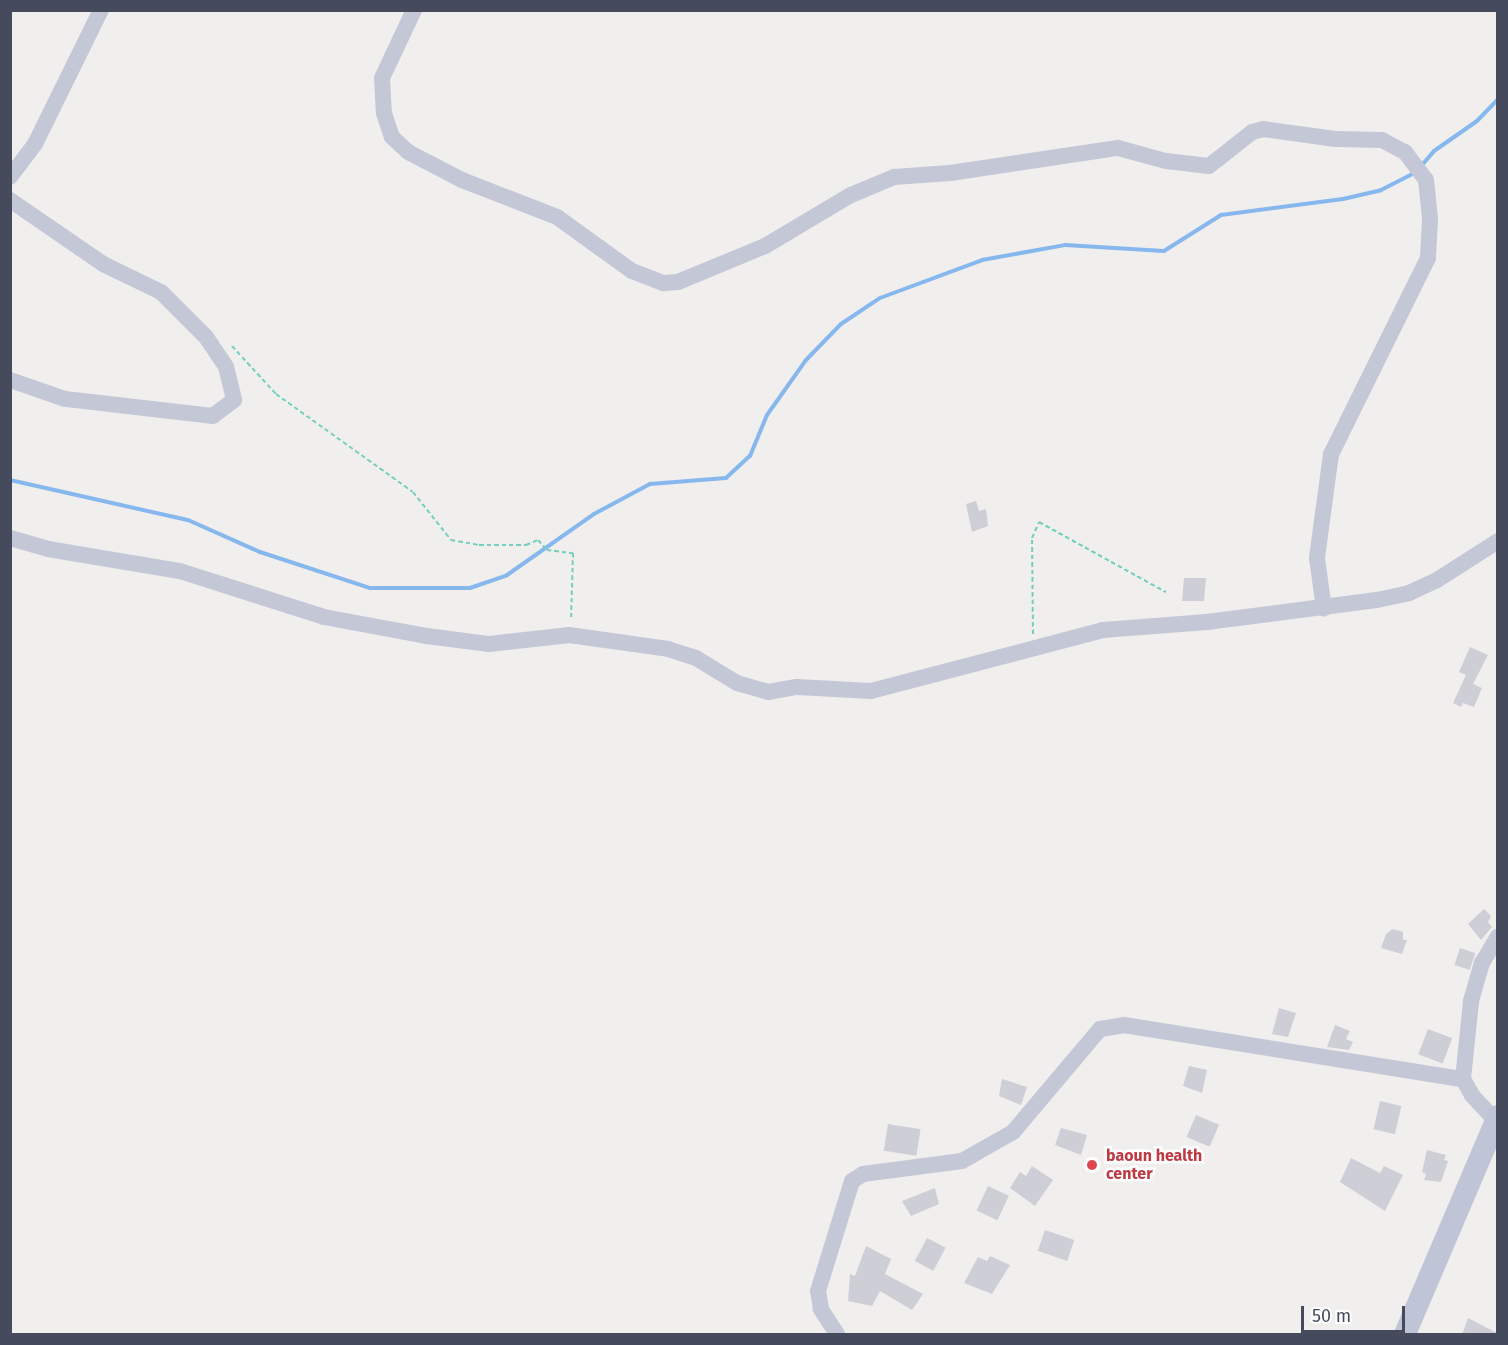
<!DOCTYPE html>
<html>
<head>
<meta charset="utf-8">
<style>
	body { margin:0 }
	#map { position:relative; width:1508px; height:1345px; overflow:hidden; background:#f1eeee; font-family:"Fira Sans",sans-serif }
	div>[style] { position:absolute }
	.stream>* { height:4px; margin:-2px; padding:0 2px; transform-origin:2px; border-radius:2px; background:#86b8ee }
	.building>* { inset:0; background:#cdced6; transform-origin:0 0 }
	.path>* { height:2px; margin-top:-1px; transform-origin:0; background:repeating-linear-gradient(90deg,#72cfbe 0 4.5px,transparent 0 7.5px) }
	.street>* { height:16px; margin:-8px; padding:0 8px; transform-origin:8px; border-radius:8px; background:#c4c8d6 }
	.secondary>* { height:22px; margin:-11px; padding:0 11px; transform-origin:11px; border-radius:11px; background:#c0c4d7 }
	.dots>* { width:16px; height:16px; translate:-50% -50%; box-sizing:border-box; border:3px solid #fff; border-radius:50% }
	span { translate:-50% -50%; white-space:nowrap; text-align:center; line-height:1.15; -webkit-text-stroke:5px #fff; paint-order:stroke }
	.health-label { font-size:16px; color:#be3a42; font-weight:700 }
	.left { translate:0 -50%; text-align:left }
	.frame { position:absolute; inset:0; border:12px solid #454a5c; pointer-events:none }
	.scale { position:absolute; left:1301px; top:1306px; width:104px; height:27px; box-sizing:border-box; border:3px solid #454a5c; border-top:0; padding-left:8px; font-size:18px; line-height:21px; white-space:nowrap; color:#454a5c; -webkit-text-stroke:4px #fff; paint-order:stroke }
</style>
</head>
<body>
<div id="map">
	<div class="stream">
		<i style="left:1422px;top:165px;width:18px;rotate:-49deg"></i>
		<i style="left:1434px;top:151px;width:52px;rotate:-34.9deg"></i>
		<i style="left:1477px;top:121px;width:30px;rotate:-46deg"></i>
		<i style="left:10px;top:480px;width:182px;rotate:12.7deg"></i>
		<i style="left:188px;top:520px;width:79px;rotate:24deg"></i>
		<i style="left:260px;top:552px;width:116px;rotate:18.1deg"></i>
		<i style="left:370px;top:588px;width:100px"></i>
		<i style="left:470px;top:588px;width:39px;rotate:-19deg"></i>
		<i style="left:507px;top:575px;width:106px;rotate:-35deg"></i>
		<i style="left:594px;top:514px;width:64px;rotate:-28.2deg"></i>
		<i style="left:650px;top:484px;width:76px;rotate:-4.5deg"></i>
		<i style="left:726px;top:478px;width:33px;rotate:-43deg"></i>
		<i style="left:750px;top:456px;width:44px;rotate:-67.5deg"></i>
		<i style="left:767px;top:415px;width:67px;rotate:-54.7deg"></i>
		<i style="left:806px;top:360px;width:50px;rotate:-45.8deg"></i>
		<i style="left:841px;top:324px;width:47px;rotate:-33.7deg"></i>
		<i style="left:880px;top:298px;width:109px;rotate:-20.4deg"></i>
		<i style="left:982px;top:260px;width:84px;rotate:-10.2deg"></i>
		<i style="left:1065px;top:245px;width:99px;rotate:3.5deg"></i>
		<i style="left:1164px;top:251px;width:67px;rotate:-32.3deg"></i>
		<i style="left:1221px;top:215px;width:123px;rotate:-7.5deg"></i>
		<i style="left:1343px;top:199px;width:39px;rotate:-13deg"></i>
		<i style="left:1381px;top:190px;width:38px;rotate:-27deg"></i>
	</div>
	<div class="building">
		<i style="clip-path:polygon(976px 501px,979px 511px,986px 509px,988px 526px,972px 532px,966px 504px)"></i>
		<i style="clip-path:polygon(1184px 578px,1206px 578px,1204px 601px,1182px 601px)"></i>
		<i style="clip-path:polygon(1470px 647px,1488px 655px,1473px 684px,1482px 688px,1474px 707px,1463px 703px,1461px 707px,1453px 703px,1466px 675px,1459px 672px)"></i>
		<i style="clip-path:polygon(1484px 909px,1491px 916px,1488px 922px,1492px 927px,1481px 940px,1468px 924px)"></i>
		<i style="clip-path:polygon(1393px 929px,1403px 932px,1403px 940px,1407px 940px,1402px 954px,1381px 948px,1386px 934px)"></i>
		<i style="left:1460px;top:948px;width:16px;height:18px;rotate:18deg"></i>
		<i style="clip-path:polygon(1279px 1008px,1296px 1013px,1288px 1037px,1272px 1034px)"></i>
		<i style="clip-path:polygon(1335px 1025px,1350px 1031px,1346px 1039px,1353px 1042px,1349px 1050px,1327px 1047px)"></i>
		<i style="left:1428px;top:1029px;width:26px;height:27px;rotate:21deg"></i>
		<i style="clip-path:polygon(1189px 1066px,1207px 1070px,1202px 1093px,1183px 1086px)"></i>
		<i style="clip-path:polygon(1002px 1079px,1027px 1087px,1021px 1105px,999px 1096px)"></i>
		<i style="left:1380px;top:1101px;width:22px;height:29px;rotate:13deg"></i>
		<i style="left:1196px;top:1115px;width:25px;height:24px;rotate:23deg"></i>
		<i style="left:888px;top:1124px;width:33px;height:27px;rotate:9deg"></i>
		<i style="clip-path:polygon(1061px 1128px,1087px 1135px,1081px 1155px,1055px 1145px)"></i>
		<i style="clip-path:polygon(1427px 1150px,1446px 1155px,1444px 1160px,1448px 1161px,1441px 1182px,1424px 1180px,1426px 1174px,1422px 1172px)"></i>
		<i style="clip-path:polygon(1351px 1158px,1380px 1173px,1384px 1166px,1403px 1175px,1385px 1211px,1340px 1182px)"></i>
		<i style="clip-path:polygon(1032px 1166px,1053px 1180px,1035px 1206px,1010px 1188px,1020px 1172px,1026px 1176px)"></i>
		<i style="left:988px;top:1186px;width:23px;height:27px;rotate:25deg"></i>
		<i style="clip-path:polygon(935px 1188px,939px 1204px,911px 1216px,902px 1201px)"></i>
		<i style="left:1045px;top:1230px;width:31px;height:22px;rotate:19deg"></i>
		<i style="left:927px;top:1238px;width:21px;height:26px;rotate:28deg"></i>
		<i style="clip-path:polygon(866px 1246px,891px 1259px,885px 1274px,923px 1294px,912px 1310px,880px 1291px,872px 1306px,848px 1301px,850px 1274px,855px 1276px)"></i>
		<i style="clip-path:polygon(990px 1256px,1010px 1265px,992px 1294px,964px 1283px,978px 1257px,987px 1261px)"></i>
		<i style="clip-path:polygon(1468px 1318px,1497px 1333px,1497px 1335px,1462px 1335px)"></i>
	</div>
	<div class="path">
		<i style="left:232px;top:346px;width:65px;rotate:47.5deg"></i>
		<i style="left:276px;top:394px;width:168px;rotate:35.6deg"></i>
		<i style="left:413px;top:492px;width:61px;rotate:51.6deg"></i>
		<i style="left:451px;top:540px;width:28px;rotate:10deg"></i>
		<i style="left:479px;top:545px;width:47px"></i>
		<i style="left:526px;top:545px;width:13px;rotate:-23deg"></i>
		<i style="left:538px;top:540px;width:13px;rotate:48deg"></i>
		<i style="left:547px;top:550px;width:26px;rotate:7deg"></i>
		<i style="left:573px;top:553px;width:67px;rotate:91.7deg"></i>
		<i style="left:1033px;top:634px;width:96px;rotate:-90.6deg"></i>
		<i style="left:1032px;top:538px;width:17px;rotate:-66deg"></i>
		<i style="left:1039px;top:522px;width:145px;rotate:28.9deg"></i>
	</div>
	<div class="street">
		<i style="left:414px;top:10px;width:75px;rotate:115.2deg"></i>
		<i style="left:382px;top:78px;width:35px;rotate:87deg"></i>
		<i style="left:384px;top:113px;width:25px;rotate:72deg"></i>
		<i style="left:392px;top:137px;width:22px;rotate:43deg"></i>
		<i style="left:408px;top:152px;width:61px;rotate:27.4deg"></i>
		<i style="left:462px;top:180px;width:102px;rotate:21.3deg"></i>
		<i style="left:557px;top:217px;width:92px;rotate:35.8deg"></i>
		<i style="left:632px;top:271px;width:34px;rotate:21deg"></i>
		<i style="left:664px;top:283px;width:14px;rotate:-4deg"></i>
		<i style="left:678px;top:282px;width:94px;rotate:-22.5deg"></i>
		<i style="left:765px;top:246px;width:100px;rotate:-30.7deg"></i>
		<i style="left:851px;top:195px;width:47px;rotate:-22.7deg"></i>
		<i style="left:894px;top:177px;width:56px;rotate:-4.1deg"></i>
		<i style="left:950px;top:173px;width:170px;rotate:-8.5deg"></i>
		<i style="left:1118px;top:148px;width:50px;rotate:15.2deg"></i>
		<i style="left:1166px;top:161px;width:43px;rotate:6.6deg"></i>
		<i style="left:1209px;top:166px;width:55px;rotate:-38.3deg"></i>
		<i style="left:1252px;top:132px;width:11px;rotate:-15deg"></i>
		<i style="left:1263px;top:129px;width:73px;rotate:7.9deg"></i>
		<i style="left:1335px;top:139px;width:47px;rotate:1.2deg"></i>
		<i style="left:1382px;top:140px;width:26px;rotate:28deg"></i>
		<i style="left:1405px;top:152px;width:35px;rotate:53deg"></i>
		<i style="left:1426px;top:180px;width:39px;rotate:84deg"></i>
		<i style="left:1430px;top:219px;width:39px;rotate:93deg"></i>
		<i style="left:1428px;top:258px;width:219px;rotate:116.3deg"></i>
		<i style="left:1331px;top:454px;width:105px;rotate:97.7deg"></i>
		<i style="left:1317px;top:558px;width:51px;rotate:82.2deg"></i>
		<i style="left:10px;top:177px;width:41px;rotate:-52.9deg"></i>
		<i style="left:35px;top:144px;width:149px;rotate:-63.8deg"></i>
		<i style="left:10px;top:200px;width:113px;rotate:34.5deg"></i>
		<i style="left:103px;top:264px;width:64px;rotate:25.8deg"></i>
		<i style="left:161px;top:292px;width:64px;rotate:45deg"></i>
		<i style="left:206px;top:337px;width:36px;rotate:56deg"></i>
		<i style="left:226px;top:367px;width:34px;rotate:76deg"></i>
		<i style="left:234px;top:400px;width:26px;rotate:143deg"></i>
		<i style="left:213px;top:416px;width:149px;rotate:-173.4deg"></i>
		<i style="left:65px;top:399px;width:58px;rotate:-160.9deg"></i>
		<i style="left:10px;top:538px;width:40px;rotate:16deg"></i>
		<i style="left:48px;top:549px;width:134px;rotate:9.5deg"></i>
		<i style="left:180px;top:571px;width:151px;rotate:17.7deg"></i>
		<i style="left:324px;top:617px;width:105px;rotate:10.5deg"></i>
		<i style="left:427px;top:636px;width:63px;rotate:7.4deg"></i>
		<i style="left:489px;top:644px;width:81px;rotate:-6.4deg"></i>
		<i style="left:569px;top:635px;width:100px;rotate:8deg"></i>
		<i style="left:668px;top:649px;width:29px;rotate:18deg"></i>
		<i style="left:696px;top:658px;width:48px;rotate:31.4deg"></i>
		<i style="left:737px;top:683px;width:32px;rotate:16deg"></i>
		<i style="left:768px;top:692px;width:29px;rotate:-10deg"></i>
		<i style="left:797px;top:687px;width:74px;rotate:3.1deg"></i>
		<i style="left:871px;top:691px;width:240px;rotate:-14.7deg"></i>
		<i style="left:1103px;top:630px;width:104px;rotate:-4.4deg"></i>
		<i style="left:1207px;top:622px;width:171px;rotate:-7.4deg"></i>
		<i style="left:1377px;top:600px;width:33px;rotate:-12deg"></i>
		<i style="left:1409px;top:593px;width:31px;rotate:-25deg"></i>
		<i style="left:1437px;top:580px;width:72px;rotate:-32.6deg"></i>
		<i style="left:1495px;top:1120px;width:34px;rotate:-133deg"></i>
		<i style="left:1472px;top:1095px;width:18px;rotate:-119deg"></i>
		<i style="left:1463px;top:1079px;width:78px;rotate:-84.1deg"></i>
		<i style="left:1471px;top:1001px;width:40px;rotate:-74deg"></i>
		<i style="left:1482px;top:963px;width:31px;rotate:-59deg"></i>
		<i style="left:837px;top:1334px;width:30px;rotate:-123deg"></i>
		<i style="left:821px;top:1309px;width:18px;rotate:-99deg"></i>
		<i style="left:818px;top:1291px;width:115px;rotate:-72.8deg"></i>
		<i style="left:852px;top:1181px;width:13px;rotate:-32deg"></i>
		<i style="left:863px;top:1174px;width:100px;rotate:-7.5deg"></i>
		<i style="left:962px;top:1161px;width:59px;rotate:-29.6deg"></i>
		<i style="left:1013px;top:1132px;width:135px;rotate:-49.8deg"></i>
		<i style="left:1100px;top:1029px;width:24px;rotate:-9deg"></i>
		<i style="left:1124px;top:1025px;width:343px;rotate:9.1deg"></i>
	</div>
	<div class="secondary">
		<i style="left:1405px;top:1334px;width:237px;rotate:-66.9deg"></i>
	</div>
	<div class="dots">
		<i style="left:1092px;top:1165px;background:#e0444e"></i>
	</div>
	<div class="health-label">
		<span class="left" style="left:1106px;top:1165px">baoun health<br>center</span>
	</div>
	<div class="frame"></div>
	<div class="scale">50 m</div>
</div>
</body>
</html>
